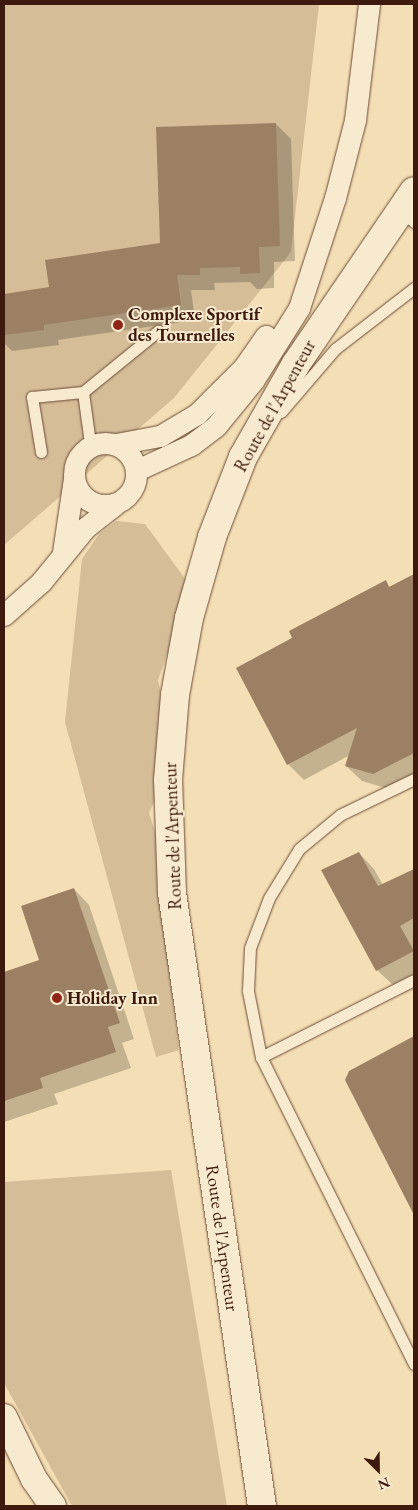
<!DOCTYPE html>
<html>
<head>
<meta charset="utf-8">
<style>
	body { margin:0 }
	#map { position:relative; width:418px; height:1510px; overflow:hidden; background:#f4deb5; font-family:"EB Garamond",serif }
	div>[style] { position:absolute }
	.green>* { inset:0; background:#d5bd98 }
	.shadow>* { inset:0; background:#0003 }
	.building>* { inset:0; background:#9c8064 }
	.roads { filter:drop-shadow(0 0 1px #6b4b37) drop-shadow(0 0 1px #6b4b37) }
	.service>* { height:11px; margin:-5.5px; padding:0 5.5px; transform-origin:5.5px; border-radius:5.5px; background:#f8eacf }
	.minor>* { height:21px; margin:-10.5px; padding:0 10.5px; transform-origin:10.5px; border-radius:10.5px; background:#f8eacf }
	.minor>.ring { margin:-10.5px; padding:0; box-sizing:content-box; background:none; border:21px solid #f8eacf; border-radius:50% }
	.tertiary>* { height:26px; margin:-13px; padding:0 13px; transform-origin:13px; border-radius:13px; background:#f8eacf }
	.secondary>* { height:28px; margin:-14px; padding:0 14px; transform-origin:14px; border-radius:14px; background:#f8eacf }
	.dots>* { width:14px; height:14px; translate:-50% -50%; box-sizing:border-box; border:2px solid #f8eacf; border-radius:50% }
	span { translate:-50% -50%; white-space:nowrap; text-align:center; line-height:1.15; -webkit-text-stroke:4px #f8eacf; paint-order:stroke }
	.poi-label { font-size:18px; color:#3d1a0d; font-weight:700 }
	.left { translate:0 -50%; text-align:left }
	.street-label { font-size:18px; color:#3d1a0d }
	.frame { position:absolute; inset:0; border:5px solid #3d1a0d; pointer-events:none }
	.north { position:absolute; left:353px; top:1445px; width:50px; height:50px; -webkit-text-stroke:4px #f8eacf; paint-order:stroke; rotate:157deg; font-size:14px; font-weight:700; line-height:20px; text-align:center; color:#3d1a0d }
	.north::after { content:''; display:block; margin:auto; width:18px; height:22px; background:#3d1a0d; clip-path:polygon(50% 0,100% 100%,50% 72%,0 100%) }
</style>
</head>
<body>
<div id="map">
	<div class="green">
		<i style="clip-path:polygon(4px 4px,319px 4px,291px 252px,174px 398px,4px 545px)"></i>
		<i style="clip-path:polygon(116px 521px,145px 524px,191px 587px,158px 680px,167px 723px,166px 776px,149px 813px,160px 848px,163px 918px,179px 1050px,156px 1057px,65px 722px,82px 559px,99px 534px)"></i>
		<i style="clip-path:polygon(171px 1170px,227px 1506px,72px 1506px,4px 1383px,4px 1182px)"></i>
	</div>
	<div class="shadow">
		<i style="clip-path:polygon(276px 124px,291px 139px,295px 261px,274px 262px,274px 288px,257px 289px,250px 282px,214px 283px,215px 290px,191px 290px,195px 320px,58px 340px,59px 345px,12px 351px,4px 343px,4px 295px,50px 288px,161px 244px)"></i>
		<i style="clip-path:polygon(414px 576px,414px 776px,389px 789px,362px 781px,346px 766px,350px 755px,304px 780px,288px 764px,294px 639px,385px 582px,391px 588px)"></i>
		<i style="clip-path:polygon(359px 853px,374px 869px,383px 885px,414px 870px,414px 974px,393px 985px,377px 970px)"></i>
		<i style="clip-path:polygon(74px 889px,89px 905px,134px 1039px,122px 1043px,131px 1068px,54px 1094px,58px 1104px,4px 1122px,4px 973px,41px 961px)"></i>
		<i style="clip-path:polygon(414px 1037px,414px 1211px,346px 1080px,350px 1072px)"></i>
	</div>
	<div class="building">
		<i style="clip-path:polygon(276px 123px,280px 246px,259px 247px,260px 273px,240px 274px,240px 267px,200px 268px,200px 275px,177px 275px,181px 305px,44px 325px,44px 330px,4px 335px,4px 294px,49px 287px,45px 260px,160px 243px,156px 127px)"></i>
		<i style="clip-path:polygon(414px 574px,414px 753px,373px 774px,345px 766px,357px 728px,287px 765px,236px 668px,292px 638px,289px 631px,386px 580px,389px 587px)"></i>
		<i style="clip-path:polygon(359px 852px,378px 886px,414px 869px,414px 918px,400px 926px,414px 951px,376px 971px,321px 870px)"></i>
		<i style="clip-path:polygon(74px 888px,120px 1023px,108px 1027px,116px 1052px,40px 1078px,43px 1088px,4px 1101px,4px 972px,39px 960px,21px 906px)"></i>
		<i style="clip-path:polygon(414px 1036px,414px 1215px,345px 1080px,349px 1071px)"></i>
	</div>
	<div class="roads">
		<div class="service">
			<i style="left:401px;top:210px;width:18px;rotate:43deg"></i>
			<i style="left:281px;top:412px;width:83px;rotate:-49.4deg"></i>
			<i style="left:335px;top:349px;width:100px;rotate:-37.7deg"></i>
			<i style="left:95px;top:444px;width:10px;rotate:-127deg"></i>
			<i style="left:89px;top:436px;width:44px;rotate:-97.8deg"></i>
			<i style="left:83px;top:392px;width:97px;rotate:-39.1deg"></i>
			<i style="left:41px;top:452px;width:56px;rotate:-99.3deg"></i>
			<i style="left:32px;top:397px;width:51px;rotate:-5.6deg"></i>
			<i style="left:414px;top:779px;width:82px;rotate:154.1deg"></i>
			<i style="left:340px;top:815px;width:53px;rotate:140.3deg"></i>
			<i style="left:299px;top:849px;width:57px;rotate:121.5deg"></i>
			<i style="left:269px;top:898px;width:53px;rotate:110.8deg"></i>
			<i style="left:250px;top:948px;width:43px;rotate:92.7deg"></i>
			<i style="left:248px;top:991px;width:67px;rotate:78.9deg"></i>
			<i style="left:261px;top:1057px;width:343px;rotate:63.5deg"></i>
			<i style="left:261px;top:1057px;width:171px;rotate:-26.7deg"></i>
		</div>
		<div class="minor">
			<i class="ring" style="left:74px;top:443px;width:41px;height:41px"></i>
			<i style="left:116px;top:444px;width:45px;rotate:-10.3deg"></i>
			<i style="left:160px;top:436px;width:43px;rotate:-30.7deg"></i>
			<i style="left:197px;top:414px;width:66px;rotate:-45deg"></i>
			<i style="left:244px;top:367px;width:38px;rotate:-55deg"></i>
			<i style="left:137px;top:470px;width:60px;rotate:-24.8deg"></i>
			<i style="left:191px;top:445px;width:31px;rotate:-37deg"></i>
			<i style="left:216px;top:426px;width:58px;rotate:-50.6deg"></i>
			<i style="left:253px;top:381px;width:86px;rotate:-57.8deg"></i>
			<i style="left:299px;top:308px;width:116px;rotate:-71.9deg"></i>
			<i style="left:335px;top:198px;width:81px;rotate:-75.6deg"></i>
			<i style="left:355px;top:120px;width:117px;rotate:-83.1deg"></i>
			<i style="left:63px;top:552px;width:75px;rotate:-81.5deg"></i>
			<i style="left:4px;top:615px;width:50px;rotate:-41.7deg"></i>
			<i style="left:41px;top:582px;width:70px;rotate:-50.8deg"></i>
			<i style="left:85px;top:528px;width:37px;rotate:-38deg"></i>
		</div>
		<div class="tertiary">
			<i style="left:4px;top:1417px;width:69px;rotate:64.2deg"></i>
			<i style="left:34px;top:1479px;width:33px;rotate:55deg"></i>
		</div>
		<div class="secondary">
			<i style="left:262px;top:1506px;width:620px;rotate:-98.35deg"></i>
			<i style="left:172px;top:893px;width:113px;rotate:-92deg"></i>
			<i style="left:168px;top:780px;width:85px;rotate:-85.3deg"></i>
			<i style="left:175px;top:695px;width:78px;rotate:-79.7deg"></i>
			<i style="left:189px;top:618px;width:84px;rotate:-74.1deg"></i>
			<i style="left:212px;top:537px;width:86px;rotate:-68.8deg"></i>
			<i style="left:243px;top:457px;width:107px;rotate:-60.3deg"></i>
			<i style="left:296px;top:364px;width:209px;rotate:-55.7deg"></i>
		</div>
	</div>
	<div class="dots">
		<i style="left:118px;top:325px;background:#8f2418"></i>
		<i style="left:57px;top:998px;background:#8f2418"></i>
	</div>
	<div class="poi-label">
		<span class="left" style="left:128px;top:325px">Complexe Sportif<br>des Tournelles</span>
		<span class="left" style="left:67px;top:998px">Holiday Inn</span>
	</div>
	<div class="street-label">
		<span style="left:275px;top:406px;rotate:-61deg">Route de l'Arpenteur</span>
		<span style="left:173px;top:836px;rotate:-92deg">Route de l'Arpenteur</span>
		<span style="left:222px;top:1238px;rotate:82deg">Route de l'Arpenteur</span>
	</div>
	<div class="frame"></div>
	<div class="north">N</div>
</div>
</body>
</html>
